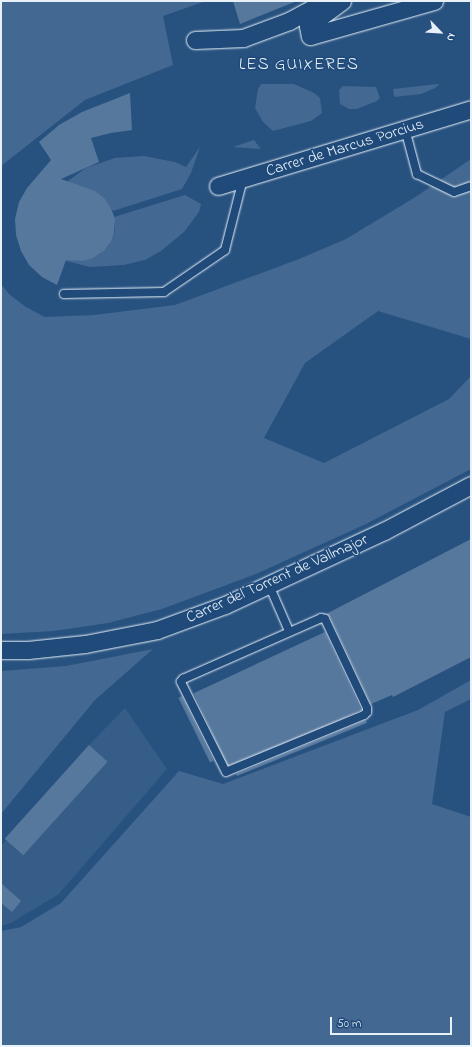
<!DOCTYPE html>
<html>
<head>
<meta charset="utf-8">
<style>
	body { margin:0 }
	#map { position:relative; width:472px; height:1047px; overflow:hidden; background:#27517f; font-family:"Indie Flower",sans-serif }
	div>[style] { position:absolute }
	.built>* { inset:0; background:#355d88 }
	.green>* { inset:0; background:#436891 }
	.building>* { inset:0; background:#57789d; transform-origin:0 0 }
	.roads { filter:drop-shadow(0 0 1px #e8f1f8) drop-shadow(0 0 1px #e8f1f8) }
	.lane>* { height:8px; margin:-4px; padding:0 4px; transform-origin:4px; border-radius:4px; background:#1f4a7a }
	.street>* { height:17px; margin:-8.5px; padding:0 8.5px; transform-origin:8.5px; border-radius:8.5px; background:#1f4a7a }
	span { translate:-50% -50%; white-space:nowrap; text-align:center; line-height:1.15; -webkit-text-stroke:3px #1f4a7a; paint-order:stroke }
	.street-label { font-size:16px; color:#e8f1f8 }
	.neighbourhood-label { font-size:17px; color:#e8f1f8; letter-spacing:1px }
	.frame { position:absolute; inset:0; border:2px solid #e8f1f8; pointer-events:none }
	.north { position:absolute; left:420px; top:12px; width:40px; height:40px; -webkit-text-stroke:3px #1f4a7a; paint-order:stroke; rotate:115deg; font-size:11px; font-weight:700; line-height:16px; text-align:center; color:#e8f1f8 }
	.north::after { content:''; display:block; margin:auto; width:14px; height:18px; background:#e8f1f8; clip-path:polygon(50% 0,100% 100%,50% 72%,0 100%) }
	.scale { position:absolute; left:330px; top:1017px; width:122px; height:18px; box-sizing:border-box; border:2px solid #e8f1f8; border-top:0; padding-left:5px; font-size:12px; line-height:14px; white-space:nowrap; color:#e8f1f8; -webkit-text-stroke:3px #1f4a7a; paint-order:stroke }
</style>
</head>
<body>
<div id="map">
	<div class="built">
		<i style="clip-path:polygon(125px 708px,167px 769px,59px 894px,11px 923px,1px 926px,1px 846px,89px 745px)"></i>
	</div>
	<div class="green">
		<i style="clip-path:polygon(1px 1px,206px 1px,163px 16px,173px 65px,85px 100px,1px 166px)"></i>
		<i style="clip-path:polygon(261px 84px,294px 84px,314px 93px,320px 98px,322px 113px,311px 121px,273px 131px,263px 122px,255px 108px,258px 89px)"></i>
		<i style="clip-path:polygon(438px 84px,439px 85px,435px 88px,421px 94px,395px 97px,394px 95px,393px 89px)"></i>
		<i style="clip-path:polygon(343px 86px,376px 87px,380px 98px,377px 101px,357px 109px,349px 109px,340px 104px,339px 90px)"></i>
		<i style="clip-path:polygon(254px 140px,261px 149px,233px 147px)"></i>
		<i style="clip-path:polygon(200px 147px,191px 173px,182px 189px,113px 211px,106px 201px,94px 191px,61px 186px,86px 168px,115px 158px,144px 156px,175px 162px,186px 167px)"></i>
		<i style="clip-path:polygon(471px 159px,471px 339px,378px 311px,305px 363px,264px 438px,324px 463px,449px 399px,471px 376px,471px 469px,366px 524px,256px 574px,162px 609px,108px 623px,54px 631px,1px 634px,1px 284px,9px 294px,26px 307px,45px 317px,94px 315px,175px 305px,299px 259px,346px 239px,417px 196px)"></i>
		<i style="clip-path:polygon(185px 195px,201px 204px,199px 212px,184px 232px,161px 251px,145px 260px,124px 265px,90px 267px,66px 261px,66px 259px,83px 261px,100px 254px,107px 247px,113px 238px,115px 229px,114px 217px)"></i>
		<i style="clip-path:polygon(153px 649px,95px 700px,1px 814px,1px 671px,66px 666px)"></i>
		<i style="clip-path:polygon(471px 680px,471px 699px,445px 712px,432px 804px,471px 817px,471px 1046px,1px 1046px,1px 931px,21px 927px,61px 903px,179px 771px,223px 784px,418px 710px)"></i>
	</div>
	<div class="building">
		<i style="clip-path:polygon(233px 1px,297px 1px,240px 24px)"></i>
		<i style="clip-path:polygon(130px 93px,132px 130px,111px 133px,91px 138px,99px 162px,61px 179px,95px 191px,105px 199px,111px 208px,115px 219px,114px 233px,112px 240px,104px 251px,93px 258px,83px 261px,66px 260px,57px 285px,42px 277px,29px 265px,21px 251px,16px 235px,15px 219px,19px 202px,27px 188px,51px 160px,39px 142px,59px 125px,82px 112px)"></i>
		<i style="clip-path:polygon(471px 539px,471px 657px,393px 697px,392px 695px,371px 704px,330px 617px,326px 614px)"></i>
		<i style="left:325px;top:632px;width:86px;height:145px;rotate:65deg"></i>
		<i style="left:182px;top:696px;width:72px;height:4px;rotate:64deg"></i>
		<i style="clip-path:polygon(366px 720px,367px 723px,237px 776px,236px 774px)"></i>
		<i style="left:89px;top:745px;width:25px;height:126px;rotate:42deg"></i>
		<i style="clip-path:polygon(1px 883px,21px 901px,12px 912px,1px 903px)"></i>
	</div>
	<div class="roads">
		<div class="lane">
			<i style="left:405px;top:129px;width:47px;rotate:75.1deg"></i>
			<i style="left:417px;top:174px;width:41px;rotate:25.9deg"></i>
			<i style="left:454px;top:192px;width:18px;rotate:-19deg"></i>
			<i style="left:64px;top:294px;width:100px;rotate:-1.1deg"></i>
			<i style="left:164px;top:292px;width:74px;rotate:-34.5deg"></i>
			<i style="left:225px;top:250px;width:73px;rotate:-75.8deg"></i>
			<i style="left:269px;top:585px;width:50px;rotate:66.5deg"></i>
			<i style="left:321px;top:618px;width:4px;rotate:14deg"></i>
			<i style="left:325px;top:619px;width:98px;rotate:64.7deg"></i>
			<i style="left:367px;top:708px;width:4px;rotate:90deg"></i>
			<i style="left:367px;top:712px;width:4px;rotate:135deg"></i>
			<i style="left:364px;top:715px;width:149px;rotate:157.6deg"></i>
			<i style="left:226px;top:772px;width:101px;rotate:-116.6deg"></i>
			<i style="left:181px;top:682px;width:4px;rotate:-56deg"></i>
			<i style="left:183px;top:679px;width:151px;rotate:-23.8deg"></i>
		</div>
		<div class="street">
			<i style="left:342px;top:1px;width:42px;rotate:143.7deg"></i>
			<i style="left:308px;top:26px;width:10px;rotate:79deg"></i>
			<i style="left:310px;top:36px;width:129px;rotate:-15.8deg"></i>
			<i style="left:195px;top:40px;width:48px;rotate:-2.4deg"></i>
			<i style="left:243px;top:38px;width:49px;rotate:-20.3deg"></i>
			<i style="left:289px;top:21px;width:42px;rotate:-28.4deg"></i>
			<i style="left:218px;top:186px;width:264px;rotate:-16.9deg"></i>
			<i style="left:1px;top:650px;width:27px"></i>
			<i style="left:28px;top:650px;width:57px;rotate:-6deg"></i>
			<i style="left:85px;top:644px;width:73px;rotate:-11deg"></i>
			<i style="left:157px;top:630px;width:72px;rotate:-20.2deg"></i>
			<i style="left:225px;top:605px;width:175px;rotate:-25deg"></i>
			<i style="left:384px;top:531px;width:98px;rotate:-27.9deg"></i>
		</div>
	</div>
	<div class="street-label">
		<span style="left:345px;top:148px;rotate:-17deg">Carrer de Marcus Porcius</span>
		<span style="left:277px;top:579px;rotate:-24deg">Carrer del Torrent de Vallmajor</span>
	</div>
	<div class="neighbourhood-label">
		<span style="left:299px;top:65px">LES GUIXERES</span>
	</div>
	<div class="frame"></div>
	<div class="north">N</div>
	<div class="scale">50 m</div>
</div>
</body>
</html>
